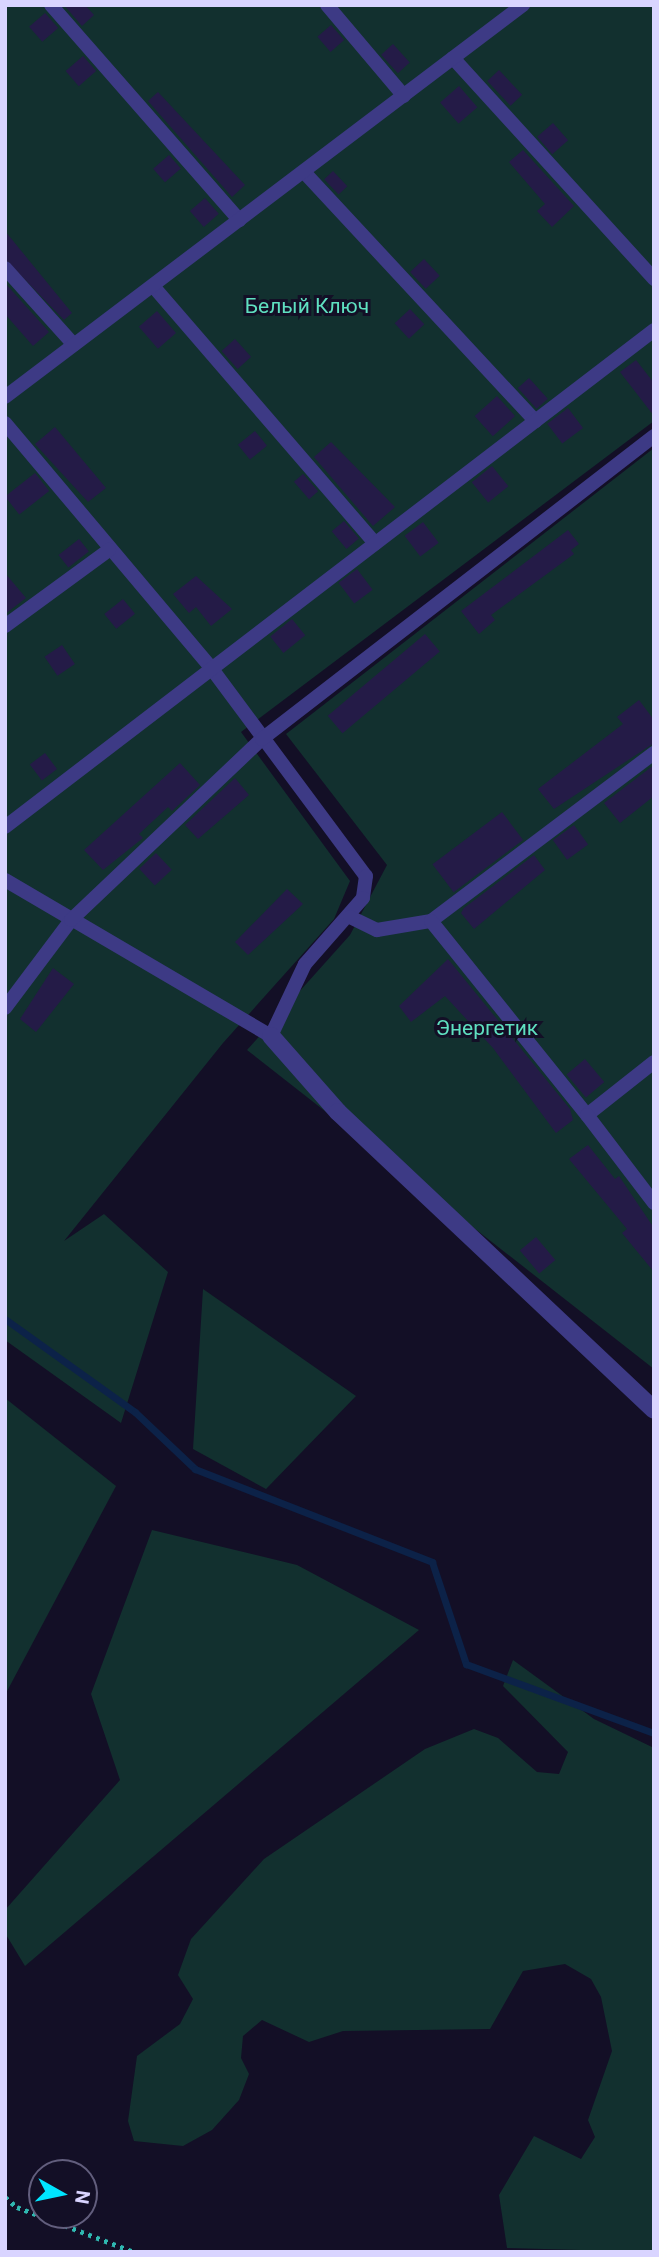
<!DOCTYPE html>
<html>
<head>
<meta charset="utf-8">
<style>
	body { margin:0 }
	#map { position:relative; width:659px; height:2257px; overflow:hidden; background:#130f26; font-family:Roboto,sans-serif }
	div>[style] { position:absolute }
	.green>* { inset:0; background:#12302f }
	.stream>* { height:7px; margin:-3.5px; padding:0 3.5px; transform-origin:3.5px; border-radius:3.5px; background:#0c2248 }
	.building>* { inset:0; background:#241b47; transform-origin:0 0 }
	.path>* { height:4.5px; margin-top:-2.25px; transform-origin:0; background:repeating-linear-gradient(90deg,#2fb8b0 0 3.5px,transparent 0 8.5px) }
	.lane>* { height:14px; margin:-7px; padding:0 7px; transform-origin:7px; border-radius:7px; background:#3d3a85 }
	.street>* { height:18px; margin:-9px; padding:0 9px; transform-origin:9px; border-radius:9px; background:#3d3a85 }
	span { translate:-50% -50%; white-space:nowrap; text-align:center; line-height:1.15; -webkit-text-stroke:6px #130f26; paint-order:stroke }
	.park-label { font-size:21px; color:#5fe0c0 }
	.frame { position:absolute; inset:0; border:7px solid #d9d4ff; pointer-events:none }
	.north { position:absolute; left:28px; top:2159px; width:70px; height:70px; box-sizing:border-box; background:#130f26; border:2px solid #625e7d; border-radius:50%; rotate:99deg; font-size:19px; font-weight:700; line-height:28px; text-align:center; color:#d9d4ff }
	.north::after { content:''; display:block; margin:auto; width:24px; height:32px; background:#00e5ff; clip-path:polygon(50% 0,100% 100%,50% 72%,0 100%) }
</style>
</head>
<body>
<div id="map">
	<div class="green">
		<i style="clip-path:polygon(5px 5px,654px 5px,654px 421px,241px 732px,350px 881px,334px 919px,223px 1043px,64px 1241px,104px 1214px,168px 1272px,121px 1423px,5px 1340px)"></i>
		<i style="clip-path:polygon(654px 448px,654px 1369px,247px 1050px,350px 935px,387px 865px,286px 734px)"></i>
		<i style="clip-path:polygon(203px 1289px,356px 1396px,266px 1489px,193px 1449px)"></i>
		<i style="clip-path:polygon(5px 1398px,116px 1486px,5px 1695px)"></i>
		<i style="clip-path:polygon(152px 1530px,297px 1565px,419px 1630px,25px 1966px,5px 1933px,5px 1910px,120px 1780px,91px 1694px)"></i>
		<i style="clip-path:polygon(513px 1660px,594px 1719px,654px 1748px,654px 2252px,507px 2248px,499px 2195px,534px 2136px,581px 2159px,595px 2137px,588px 2120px,612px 2051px,601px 1997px,591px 1979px,565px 1964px,523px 1971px,490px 2029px,343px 2031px,309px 2042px,262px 2020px,243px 2036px,241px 2058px,249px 2074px,239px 2100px,212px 2130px,183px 2146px,134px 2141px,128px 2121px,137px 2056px,180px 2024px,193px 1999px,178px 1975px,191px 1939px,264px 1859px,425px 1749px,474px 1729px,498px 1738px,537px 1772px,559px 1774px,568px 1752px,503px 1686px)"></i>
	</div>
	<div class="stream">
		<i style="left:5px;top:1319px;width:160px;rotate:35.6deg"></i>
		<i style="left:135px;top:1412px;width:83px;rotate:43.5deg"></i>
		<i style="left:195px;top:1469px;width:255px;rotate:21.4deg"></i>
		<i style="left:432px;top:1562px;width:108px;rotate:71.6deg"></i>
		<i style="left:466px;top:1664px;width:200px;rotate:20.2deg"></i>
	</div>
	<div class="building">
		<i style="clip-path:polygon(64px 5px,85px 5px,94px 15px,82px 26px)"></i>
		<i style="left:45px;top:13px;width:20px;height:21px;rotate:49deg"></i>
		<i style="left:331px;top:25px;width:20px;height:18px;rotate:49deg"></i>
		<i style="left:393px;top:44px;width:25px;height:16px;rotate:48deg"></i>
		<i style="left:83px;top:56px;width:20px;height:23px;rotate:49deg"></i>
		<i style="left:499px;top:70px;width:34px;height:16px;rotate:47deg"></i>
		<i style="left:459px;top:86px;width:28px;height:25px;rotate:49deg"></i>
		<i style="clip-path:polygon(158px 92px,245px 185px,232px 197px,148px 101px)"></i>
		<i style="left:553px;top:123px;width:23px;height:21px;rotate:49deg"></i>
		<i style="clip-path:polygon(523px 150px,574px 206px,552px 227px,537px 211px,545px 204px,509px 162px)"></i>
		<i style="left:169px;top:155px;width:18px;height:21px;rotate:49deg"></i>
		<i style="left:333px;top:171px;width:21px;height:12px;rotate:47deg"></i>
		<i style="left:205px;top:198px;width:21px;height:20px;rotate:49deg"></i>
		<i style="clip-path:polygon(5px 231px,72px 313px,64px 320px,5px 259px)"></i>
		<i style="left:424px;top:259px;width:23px;height:19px;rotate:47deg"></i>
		<i style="clip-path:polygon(5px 283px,49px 332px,33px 346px,5px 314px)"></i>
		<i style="left:410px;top:309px;width:21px;height:21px;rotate:47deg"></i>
		<i style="left:157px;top:311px;width:29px;height:24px;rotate:49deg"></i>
		<i style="left:235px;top:339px;width:24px;height:18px;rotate:48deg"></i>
		<i style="clip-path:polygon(636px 360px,654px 383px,654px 416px,620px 372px)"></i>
		<i style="left:529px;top:378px;width:28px;height:15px;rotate:48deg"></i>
		<i style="left:497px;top:396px;width:27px;height:30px;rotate:48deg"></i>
		<i style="left:568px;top:408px;width:25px;height:26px;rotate:53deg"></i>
		<i style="clip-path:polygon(55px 427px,106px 488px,88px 502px,35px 444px)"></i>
		<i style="left:255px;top:431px;width:19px;height:22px;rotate:51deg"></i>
		<i style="clip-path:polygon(331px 442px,395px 507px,373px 526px,314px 457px)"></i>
		<i style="left:492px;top:466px;width:26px;height:26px;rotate:51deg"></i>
		<i style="left:35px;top:473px;width:23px;height:38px;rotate:52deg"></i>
		<i style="left:303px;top:474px;width:23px;height:12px;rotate:49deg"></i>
		<i style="left:344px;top:521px;width:23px;height:16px;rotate:50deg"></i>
		<i style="left:423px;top:522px;width:26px;height:23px;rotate:53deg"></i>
		<i style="clip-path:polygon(568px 530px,579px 544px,571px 550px,574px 554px,491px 615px,495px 620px,479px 634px,461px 611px)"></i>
		<i style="left:79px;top:539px;width:16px;height:26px;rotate:52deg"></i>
		<i style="left:357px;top:569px;width:26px;height:23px;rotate:53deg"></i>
		<i style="clip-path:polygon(5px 573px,26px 598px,5px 614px)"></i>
		<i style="clip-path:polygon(196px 576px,232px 609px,211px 626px,196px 607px,189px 613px,173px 594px)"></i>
		<i style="left:123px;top:599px;width:19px;height:24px;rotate:51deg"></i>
		<i style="left:292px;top:619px;width:21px;height:28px;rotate:51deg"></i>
		<i style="left:425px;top:634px;width:23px;height:127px;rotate:50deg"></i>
		<i style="left:62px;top:645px;width:23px;height:21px;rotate:56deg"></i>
		<i style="clip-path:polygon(639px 700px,654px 720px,654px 743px,554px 809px,538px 789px,623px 724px,617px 717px)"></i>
		<i style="left:45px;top:753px;width:20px;height:19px;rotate:53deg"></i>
		<i style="clip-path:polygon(180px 763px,200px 785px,172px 811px,168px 807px,139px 834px,143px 838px,103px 870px,84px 850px)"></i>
		<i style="clip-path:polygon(654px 765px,654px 796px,620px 823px,604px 803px)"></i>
		<i style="clip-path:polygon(235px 778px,249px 795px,198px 839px,185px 825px)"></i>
		<i style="left:502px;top:812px;width:35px;height:87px;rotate:53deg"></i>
		<i style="left:574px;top:825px;width:24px;height:26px;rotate:54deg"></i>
		<i style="left:156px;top:853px;width:23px;height:23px;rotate:47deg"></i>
		<i style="clip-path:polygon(534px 855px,545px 870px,474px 929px,461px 913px,464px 908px)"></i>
		<i style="clip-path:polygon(287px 889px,303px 904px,248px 955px,235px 942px)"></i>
		<i style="clip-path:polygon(448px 959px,570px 1109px,573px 1120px,556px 1133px,493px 1048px,445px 996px,411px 1022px,399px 1006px)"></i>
		<i style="clip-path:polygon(53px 968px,74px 984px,36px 1032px,20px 1019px)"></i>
		<i style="left:585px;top:1059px;width:30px;height:24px;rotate:50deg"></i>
		<i style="clip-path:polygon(588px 1145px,615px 1179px,619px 1176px,654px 1228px,654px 1272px,622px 1233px,627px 1229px,569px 1159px)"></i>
		<i style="left:536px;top:1237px;width:30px;height:21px;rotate:50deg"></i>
	</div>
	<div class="path">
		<i style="left:5px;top:2197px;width:16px;rotate:40deg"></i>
		<i style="left:17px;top:2207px;width:125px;rotate:21deg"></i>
	</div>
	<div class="lane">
		<i style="left:51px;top:5px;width:286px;rotate:48.8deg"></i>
		<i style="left:327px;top:5px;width:119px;rotate:49.8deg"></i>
		<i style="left:453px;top:58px;width:299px;rotate:47.7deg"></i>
		<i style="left:304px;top:172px;width:340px;rotate:47.1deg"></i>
		<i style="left:5px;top:268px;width:103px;rotate:48.1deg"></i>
		<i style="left:153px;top:286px;width:340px;rotate:49.2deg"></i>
		<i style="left:5px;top:397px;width:650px;rotate:-37.12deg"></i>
		<i style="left:5px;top:423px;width:322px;rotate:49.9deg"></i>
		<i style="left:212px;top:669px;width:258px;rotate:53.4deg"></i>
		<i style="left:366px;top:876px;width:22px;rotate:98deg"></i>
		<i style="left:363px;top:898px;width:88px;rotate:131.3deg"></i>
		<i style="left:305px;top:964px;width:80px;rotate:115.3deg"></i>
		<i style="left:271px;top:1036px;width:308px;rotate:-149.6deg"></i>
		<i style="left:5px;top:626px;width:129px;rotate:-36.2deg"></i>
		<i style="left:5px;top:827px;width:817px;rotate:-37.44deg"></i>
		<i style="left:350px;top:917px;width:30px;rotate:26deg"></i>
		<i style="left:377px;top:930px;width:55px;rotate:-9.5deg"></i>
		<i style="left:431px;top:921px;width:279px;rotate:-37deg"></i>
		<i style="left:431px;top:921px;width:249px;rotate:51.2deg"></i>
		<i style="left:5px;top:1008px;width:110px;rotate:-53.1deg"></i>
		<i style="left:71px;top:920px;width:263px;rotate:-43.5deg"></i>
		<i style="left:262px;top:739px;width:495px;rotate:-37.7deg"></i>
		<i style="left:654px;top:1062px;width:85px;rotate:141.7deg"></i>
		<i style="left:587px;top:1115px;width:111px;rotate:52.7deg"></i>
	</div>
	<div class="street">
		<i style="left:271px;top:1036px;width:101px;rotate:48.6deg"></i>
		<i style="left:338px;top:1112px;width:434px;rotate:43.3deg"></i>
	</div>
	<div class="park-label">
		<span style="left:307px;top:306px">Белый Ключ</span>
		<span style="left:487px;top:1028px">Энергетик</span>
	</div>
	<div class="frame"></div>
	<div class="north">N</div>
</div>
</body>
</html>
